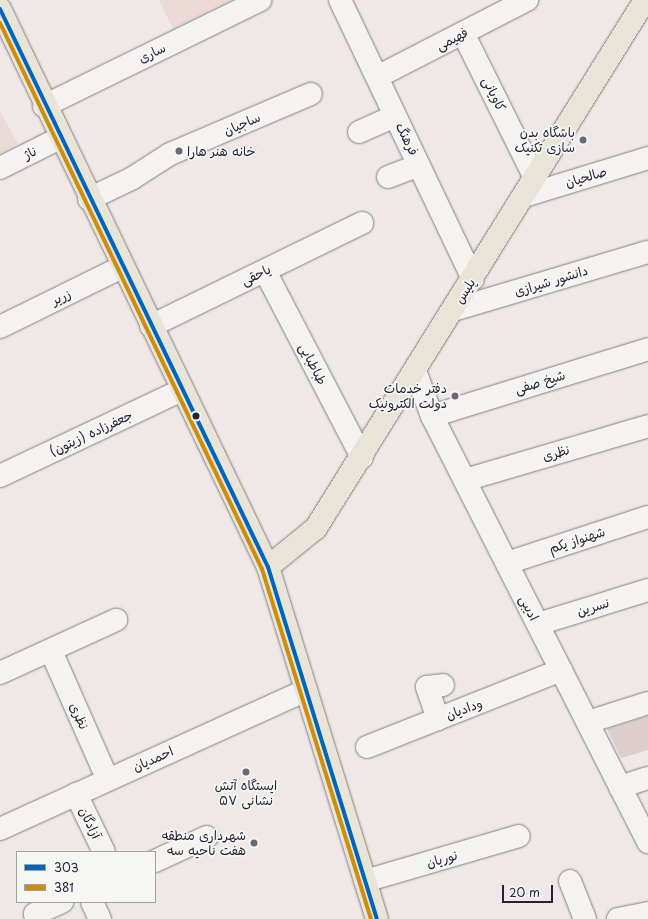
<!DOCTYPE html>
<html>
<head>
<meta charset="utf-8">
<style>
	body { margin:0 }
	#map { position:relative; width:648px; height:919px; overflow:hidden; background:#efe8e6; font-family:"Playpen Sans","Playpen Sans Arabic",sans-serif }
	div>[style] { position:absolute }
	.built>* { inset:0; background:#ebdad6 }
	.building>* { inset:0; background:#decfcd }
	.roads { filter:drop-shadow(0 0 1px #838084) drop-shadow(0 0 1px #838084) }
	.minor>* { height:22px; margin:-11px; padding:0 11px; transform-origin:11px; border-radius:11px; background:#f4f3f1 }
	.major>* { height:22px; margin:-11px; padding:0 11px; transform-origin:11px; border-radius:11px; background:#e8e5d8 }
	.bus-1>* { height:4px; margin:-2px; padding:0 2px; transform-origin:2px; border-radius:2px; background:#0065bd }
	.bus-2>* { height:4px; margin:-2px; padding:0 2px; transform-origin:2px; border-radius:2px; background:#cc8c0c }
	.dots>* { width:11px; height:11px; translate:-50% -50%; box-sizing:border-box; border:2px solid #f6f6f2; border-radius:50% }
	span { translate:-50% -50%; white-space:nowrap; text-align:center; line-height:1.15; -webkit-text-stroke:3.5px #f6f6f2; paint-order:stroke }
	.street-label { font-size:13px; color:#22223b }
	.poi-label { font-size:13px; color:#22223b }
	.right { translate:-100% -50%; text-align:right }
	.left { translate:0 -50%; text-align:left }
	.legend { position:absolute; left:16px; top:851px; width:140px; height:52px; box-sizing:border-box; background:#f6f6f2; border:1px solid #a1a1a9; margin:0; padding:5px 7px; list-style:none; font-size:12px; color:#22223b }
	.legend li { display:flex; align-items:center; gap:8px; height:20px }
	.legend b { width:20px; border:1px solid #a1a1a9 }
	.scale { position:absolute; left:502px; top:885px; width:51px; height:18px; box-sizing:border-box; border:2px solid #22223b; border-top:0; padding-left:5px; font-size:12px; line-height:14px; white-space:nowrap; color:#22223b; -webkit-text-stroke:3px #f6f6f2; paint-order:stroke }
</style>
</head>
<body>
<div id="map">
	<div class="built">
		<i style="clip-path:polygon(159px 0,231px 0,173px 29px)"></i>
		<i style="clip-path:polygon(0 111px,18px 144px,0 154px)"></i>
	</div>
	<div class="building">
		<i style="clip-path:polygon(648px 716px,648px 750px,621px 758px,607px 729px)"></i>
	</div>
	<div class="roads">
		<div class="minor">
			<i style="left:340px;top:0;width:309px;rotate:64.5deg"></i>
			<i style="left:463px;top:33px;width:162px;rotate:63.6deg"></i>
			<i style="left:377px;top:77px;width:169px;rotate:-27.2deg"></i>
			<i style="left:44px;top:106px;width:241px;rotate:-26.1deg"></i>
			<i style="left:359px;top:132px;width:39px;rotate:-24deg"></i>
			<i style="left:0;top:168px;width:67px;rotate:-26.6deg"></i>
			<i style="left:388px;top:177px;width:33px;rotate:-21deg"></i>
			<i style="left:524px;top:196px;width:130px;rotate:-17deg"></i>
			<i style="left:89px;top:199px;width:47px;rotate:-25.5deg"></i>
			<i style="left:131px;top:179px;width:46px;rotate:-32.7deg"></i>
			<i style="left:170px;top:154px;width:153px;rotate:-23.1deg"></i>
			<i style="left:265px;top:271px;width:210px;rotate:62.5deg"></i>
			<i style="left:453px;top:310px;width:203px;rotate:-16.6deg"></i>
			<i style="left:151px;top:326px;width:235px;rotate:-26deg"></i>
			<i style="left:0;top:327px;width:136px;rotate:-26.2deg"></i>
			<i style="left:415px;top:371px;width:48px;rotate:69.3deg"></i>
			<i style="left:432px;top:416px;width:478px;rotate:63.1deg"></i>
			<i style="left:432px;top:416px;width:226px;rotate:-17.2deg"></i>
			<i style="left:0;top:476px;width:201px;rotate:-25.3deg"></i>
			<i style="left:465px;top:480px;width:191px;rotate:-16.4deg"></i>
			<i style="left:507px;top:563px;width:148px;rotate:-18.1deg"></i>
			<i style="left:538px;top:624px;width:115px;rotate:-17.2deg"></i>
			<i style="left:51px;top:651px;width:141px;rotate:66.2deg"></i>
			<i style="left:0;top:673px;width:128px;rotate:-24.6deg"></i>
			<i style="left:438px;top:719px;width:34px;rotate:-109deg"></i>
			<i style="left:427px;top:687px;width:16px;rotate:-7deg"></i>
			<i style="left:588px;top:722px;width:63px;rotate:-17.6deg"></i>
			<i style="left:367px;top:747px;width:209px;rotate:-21.6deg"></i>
			<i style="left:620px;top:787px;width:29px;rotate:-18deg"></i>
			<i style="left:76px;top:794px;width:64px;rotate:64.2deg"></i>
			<i style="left:0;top:829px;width:336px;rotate:-24.4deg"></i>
			<i style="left:155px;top:861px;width:57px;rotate:-24.8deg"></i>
			<i style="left:365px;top:881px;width:160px;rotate:-16.3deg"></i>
			<i style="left:570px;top:881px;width:41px;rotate:68.5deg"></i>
			<i style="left:92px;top:902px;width:19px;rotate:65deg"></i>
			<i style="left:38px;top:919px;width:6px;rotate:-121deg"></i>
			<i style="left:35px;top:914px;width:30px;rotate:-24deg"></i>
			<i style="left:618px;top:919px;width:31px;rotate:-11deg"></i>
		</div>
		<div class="major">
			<i style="left:0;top:9px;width:619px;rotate:64.35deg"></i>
			<i style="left:268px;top:567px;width:368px;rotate:72.8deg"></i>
			<i style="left:268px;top:567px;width:62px;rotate:-39.1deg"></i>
			<i style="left:316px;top:528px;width:622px;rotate:-58.07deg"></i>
		</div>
	</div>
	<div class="bus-1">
		<i style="left:0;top:9px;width:619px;rotate:64.35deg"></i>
		<i style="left:268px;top:567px;width:368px;rotate:72.8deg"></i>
	</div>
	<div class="bus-2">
		<i style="left:0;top:23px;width:606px;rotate:64.37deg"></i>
		<i style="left:262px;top:569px;width:367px;rotate:72.7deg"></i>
	</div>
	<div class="dots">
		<i style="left:583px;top:140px;background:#6a6777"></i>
		<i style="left:179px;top:151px;background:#6a6777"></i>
		<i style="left:455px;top:396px;background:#6a6777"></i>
		<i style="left:196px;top:416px;background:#22223b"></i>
		<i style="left:246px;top:772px;background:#6a6777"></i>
		<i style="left:254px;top:843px;background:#6a6777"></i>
	</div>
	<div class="street-label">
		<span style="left:452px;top:39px;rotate:-27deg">فهیمی</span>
		<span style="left:152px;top:53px;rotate:-26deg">ساری</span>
		<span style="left:494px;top:94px;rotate:64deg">کاویانی</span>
		<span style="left:242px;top:124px;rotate:-23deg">ساجیان</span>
		<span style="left:407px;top:139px;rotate:64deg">فرهنگ</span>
		<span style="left:30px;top:153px;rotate:-27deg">ناژ</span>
		<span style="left:586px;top:177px;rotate:-17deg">صالحیان</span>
		<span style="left:256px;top:275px;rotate:-26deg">یاحقی</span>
		<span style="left:551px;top:281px;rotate:-17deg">دانشور شیرازی</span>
		<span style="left:465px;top:291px;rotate:-58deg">پلیس</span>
		<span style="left:61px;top:297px;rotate:-26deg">زریر</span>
		<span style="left:313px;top:364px;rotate:63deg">طباطبایی</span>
		<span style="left:540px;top:382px;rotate:-17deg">شیخ صفی</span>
		<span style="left:91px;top:433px;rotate:-25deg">جعفرزاده (زیتون)</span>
		<span style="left:556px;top:453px;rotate:-16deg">نظری</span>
		<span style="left:577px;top:540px;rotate:-18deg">شهنواز یکم</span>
		<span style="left:593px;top:607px;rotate:-17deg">نسرین</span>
		<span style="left:529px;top:608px;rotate:63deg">ادیبی</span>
		<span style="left:464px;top:709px;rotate:-21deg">ودادیان</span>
		<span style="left:79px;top:716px;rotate:66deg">نظری</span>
		<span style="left:153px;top:759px;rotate:-24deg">احمدیان</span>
		<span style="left:90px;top:823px;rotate:64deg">آزادگان</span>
		<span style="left:442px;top:859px;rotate:-16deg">نوریان</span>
	</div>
	<div class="poi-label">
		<span class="right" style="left:575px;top:140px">باشگاه بدن<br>سازی تکنیک</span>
		<span class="left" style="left:187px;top:151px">خانه هنر هارا</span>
		<span class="right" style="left:447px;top:396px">دفتر خدمات<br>دولت الکترونیک</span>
		<span style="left:246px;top:793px">ایستگاه آتش<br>نشانی ۵۷</span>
		<span class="right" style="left:246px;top:843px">شهرداری منطقه<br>هفت ناحیه سه</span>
	</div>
	<ul class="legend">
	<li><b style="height:5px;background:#0065bd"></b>303</li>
	<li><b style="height:5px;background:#cc8c0c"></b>381</li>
	</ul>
	<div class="scale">20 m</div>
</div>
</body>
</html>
